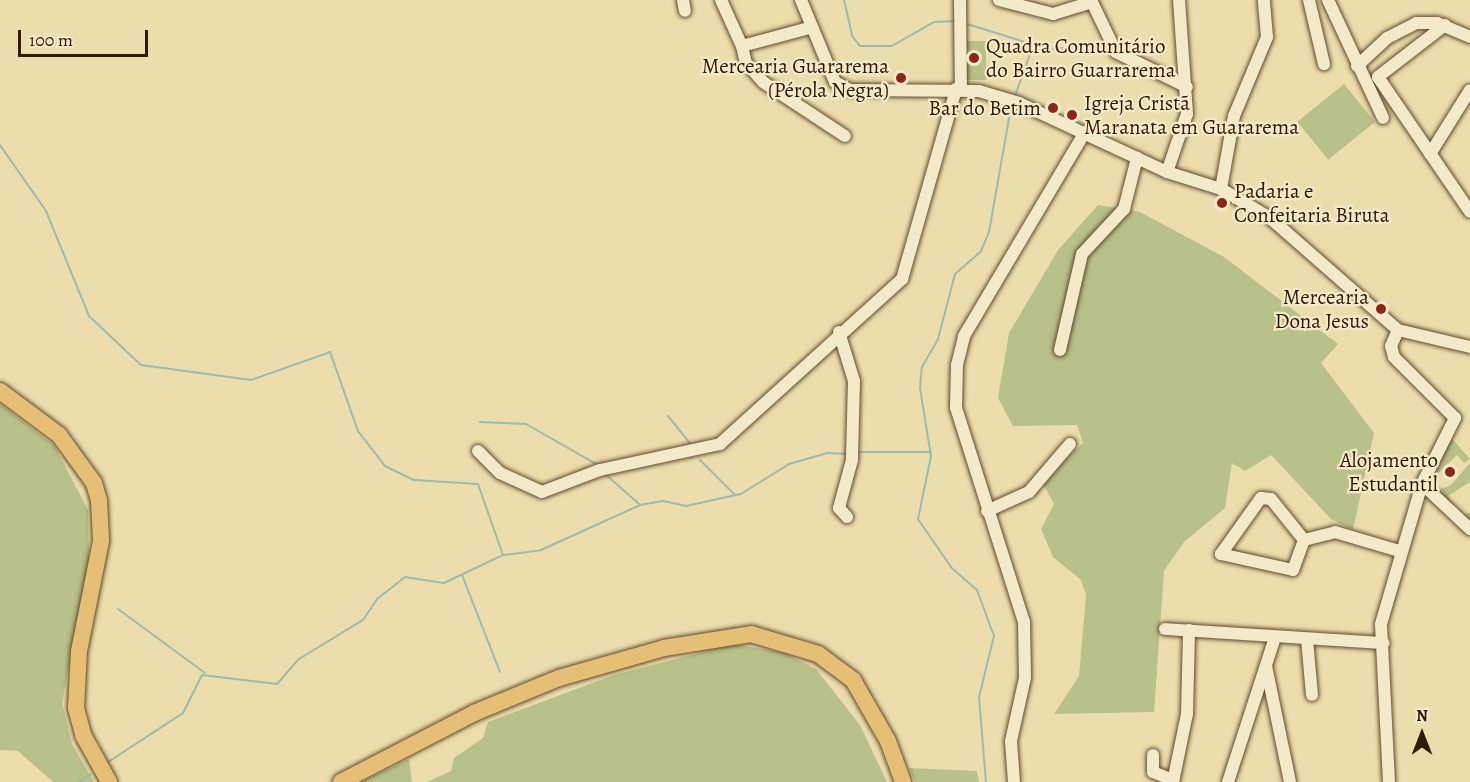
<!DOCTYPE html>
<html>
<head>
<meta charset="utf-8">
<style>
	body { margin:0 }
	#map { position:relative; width:1470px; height:782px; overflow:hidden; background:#ecdeac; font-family:Alegreya,serif }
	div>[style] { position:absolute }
	.green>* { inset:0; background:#b8c189; transform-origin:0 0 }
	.stream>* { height:2px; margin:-1px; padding:0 1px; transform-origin:1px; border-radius:1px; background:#9abbb0 }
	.roads { filter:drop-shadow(0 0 2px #614a2f) drop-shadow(0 0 2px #614a2f) }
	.minor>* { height:12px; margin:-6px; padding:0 6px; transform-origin:6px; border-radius:6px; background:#f3eac9 }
	.highway>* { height:16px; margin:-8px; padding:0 8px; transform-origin:8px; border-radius:8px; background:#e6bf76 }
	.dots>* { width:16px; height:16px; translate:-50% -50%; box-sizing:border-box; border:3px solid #f3eac9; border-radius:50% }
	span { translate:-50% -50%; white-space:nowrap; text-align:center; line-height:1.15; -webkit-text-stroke:4.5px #f3eac9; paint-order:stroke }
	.poi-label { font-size:21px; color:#331905 }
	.left { translate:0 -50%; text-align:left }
	.right { translate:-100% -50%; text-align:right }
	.north { position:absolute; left:1392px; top:704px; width:60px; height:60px; -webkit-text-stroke:4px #f3eac9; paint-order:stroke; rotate:0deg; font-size:16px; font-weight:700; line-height:24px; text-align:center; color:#331905 }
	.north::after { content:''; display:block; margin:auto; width:21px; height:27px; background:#331905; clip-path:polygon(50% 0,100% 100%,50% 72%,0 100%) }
	.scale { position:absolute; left:18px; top:30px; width:130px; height:27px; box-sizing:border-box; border:3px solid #331905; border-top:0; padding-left:8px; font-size:18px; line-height:21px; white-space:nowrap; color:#331905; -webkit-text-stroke:4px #f3eac9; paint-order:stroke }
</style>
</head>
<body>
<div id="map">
	<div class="green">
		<i style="left:963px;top:41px;width:23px;height:39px"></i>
		<i style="left:1344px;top:84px;width:49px;height:60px;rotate:51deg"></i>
		<i style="clip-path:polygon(1098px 205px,1140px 212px,1224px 257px,1338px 344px,1321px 363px,1374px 433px,1353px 530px,1331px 519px,1271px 455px,1245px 471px,1232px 463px,1225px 508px,1184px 542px,1164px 571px,1154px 712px,1054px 714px,1079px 676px,1086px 595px,1081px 580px,1053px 557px,1041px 529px,1054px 504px,1042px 482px,1083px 443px,1077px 425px,1013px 426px,998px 398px,1009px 333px,1058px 250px)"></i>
		<i style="clip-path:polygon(0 404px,54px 445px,88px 510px,89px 559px,62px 703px,72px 744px,94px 782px,53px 782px,18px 751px,0 750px)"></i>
		<i style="clip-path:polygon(1447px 433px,1470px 459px,1464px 463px,1457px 455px,1430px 481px,1438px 490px,1451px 485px,1470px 463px,1470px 482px,1448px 496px,1461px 517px,1470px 512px,1470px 526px,1462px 518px,1427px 480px)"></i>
		<i style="clip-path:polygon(734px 644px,784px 653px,816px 669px,860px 725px,887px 782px,427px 782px,451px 771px,454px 758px,483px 738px,488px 722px,614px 675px)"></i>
		<i style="clip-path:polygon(409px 759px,412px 782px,361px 782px)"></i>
		<i style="clip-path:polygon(909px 768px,977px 771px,979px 782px,915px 782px)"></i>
	</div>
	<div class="stream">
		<i style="left:844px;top:0;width:37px;rotate:77deg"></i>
		<i style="left:852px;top:36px;width:13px;rotate:51deg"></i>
		<i style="left:860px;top:46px;width:32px"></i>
		<i style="left:892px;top:46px;width:48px;rotate:-29.7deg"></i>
		<i style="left:934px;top:22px;width:21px;rotate:-3deg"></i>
		<i style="left:964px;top:23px;width:67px;rotate:17.4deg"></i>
		<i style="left:1028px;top:43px;width:11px;rotate:80deg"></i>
		<i style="left:1030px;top:54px;width:48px;rotate:109.6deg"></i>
		<i style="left:1030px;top:52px;width:33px;rotate:-7deg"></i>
		<i style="left:0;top:145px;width:80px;rotate:55.1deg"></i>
		<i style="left:46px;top:211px;width:113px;rotate:67.7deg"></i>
		<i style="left:89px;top:316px;width:71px;rotate:43.3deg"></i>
		<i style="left:141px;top:365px;width:111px;rotate:7.8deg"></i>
		<i style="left:251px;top:380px;width:84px;rotate:-19.5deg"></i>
		<i style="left:330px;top:352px;width:84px;rotate:70.5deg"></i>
		<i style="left:358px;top:431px;width:44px;rotate:52.4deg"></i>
		<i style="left:385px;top:466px;width:32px;rotate:26deg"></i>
		<i style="left:414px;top:480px;width:64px;rotate:3.6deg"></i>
		<i style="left:478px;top:484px;width:75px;rotate:70.6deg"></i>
		<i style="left:668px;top:416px;width:38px;rotate:51deg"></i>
		<i style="left:480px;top:422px;width:46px;rotate:2.5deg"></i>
		<i style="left:526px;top:424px;width:83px;rotate:29.7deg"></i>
		<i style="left:856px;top:452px;width:75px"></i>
		<i style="left:700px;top:460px;width:49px;rotate:45deg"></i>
		<i style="left:604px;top:473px;width:48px;rotate:41.6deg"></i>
		<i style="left:462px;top:575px;width:104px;rotate:68.6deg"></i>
		<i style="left:118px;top:609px;width:108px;rotate:36.3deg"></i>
		<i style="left:105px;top:764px;width:93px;rotate:-33.2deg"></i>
		<i style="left:183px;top:713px;width:42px;rotate:-63.4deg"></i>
		<i style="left:202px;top:675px;width:76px;rotate:6.8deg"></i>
		<i style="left:277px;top:684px;width:33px;rotate:-49deg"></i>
		<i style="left:299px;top:659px;width:75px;rotate:-31.4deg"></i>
		<i style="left:363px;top:620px;width:25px;rotate:-56deg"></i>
		<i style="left:377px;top:599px;width:36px;rotate:-38deg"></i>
		<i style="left:405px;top:577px;width:39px;rotate:9deg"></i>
		<i style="left:444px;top:583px;width:65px;rotate:-25.4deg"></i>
		<i style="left:503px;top:555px;width:38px;rotate:-7deg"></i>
		<i style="left:541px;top:550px;width:109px;rotate:-24.4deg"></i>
		<i style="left:640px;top:505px;width:23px;rotate:-10deg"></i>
		<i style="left:663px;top:501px;width:24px;rotate:12deg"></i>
		<i style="left:686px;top:506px;width:56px;rotate:-12.3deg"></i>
		<i style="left:741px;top:494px;width:57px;rotate:-32deg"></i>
		<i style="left:789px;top:464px;width:40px;rotate:-16deg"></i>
		<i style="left:827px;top:453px;width:21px;rotate:3deg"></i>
		<i style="left:79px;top:782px;width:14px;rotate:-34deg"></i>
		<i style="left:986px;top:782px;width:85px;rotate:-94.7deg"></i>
		<i style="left:979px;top:697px;width:63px;rotate:-76.2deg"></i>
		<i style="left:994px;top:636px;width:49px;rotate:-110.3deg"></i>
		<i style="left:977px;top:590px;width:35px;rotate:-139deg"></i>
		<i style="left:951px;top:567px;width:58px;rotate:-124.5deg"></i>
		<i style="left:918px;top:519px;width:64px;rotate:-78.3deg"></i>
		<i style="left:931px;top:456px;width:69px;rotate:-99.2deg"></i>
		<i style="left:920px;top:388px;width:21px;rotate:-85deg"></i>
		<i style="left:922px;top:367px;width:32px;rotate:-60deg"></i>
		<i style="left:938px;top:339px;width:67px;rotate:-75.3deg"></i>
		<i style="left:955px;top:274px;width:35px;rotate:-41deg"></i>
		<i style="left:981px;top:251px;width:21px;rotate:-67deg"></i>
		<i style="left:989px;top:232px;width:127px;rotate:-80deg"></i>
	</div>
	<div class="roads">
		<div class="minor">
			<i style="left:683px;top:0;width:11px;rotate:80deg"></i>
			<i style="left:721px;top:0;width:51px;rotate:65.5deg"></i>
			<i style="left:742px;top:46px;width:69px;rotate:-15deg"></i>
			<i style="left:801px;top:0;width:89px;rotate:67.5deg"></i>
			<i style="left:835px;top:82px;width:17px;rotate:28deg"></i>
			<i style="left:850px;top:90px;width:129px;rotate:0.4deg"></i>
			<i style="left:979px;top:91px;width:42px;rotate:16.7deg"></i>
			<i style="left:1019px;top:103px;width:163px;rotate:25deg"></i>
			<i style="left:1167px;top:172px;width:57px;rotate:17.5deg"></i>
			<i style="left:1221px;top:189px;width:57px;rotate:30.6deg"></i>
			<i style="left:1270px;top:218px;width:170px;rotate:41.2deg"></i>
			<i style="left:1398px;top:330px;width:74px;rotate:13.3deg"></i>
			<i style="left:960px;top:0;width:89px;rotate:89.4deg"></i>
			<i style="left:999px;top:0;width:56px;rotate:14.5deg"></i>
			<i style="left:1053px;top:14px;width:41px;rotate:-17.1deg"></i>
			<i style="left:1091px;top:0;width:58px;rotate:64.3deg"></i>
			<i style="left:1116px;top:52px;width:79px;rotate:26.2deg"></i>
			<i style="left:1309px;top:0;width:66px;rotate:76.8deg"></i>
			<i style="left:1328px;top:0;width:130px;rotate:65deg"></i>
			<i style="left:1445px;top:25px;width:85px;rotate:142.2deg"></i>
			<i style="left:1378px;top:77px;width:163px;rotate:55.7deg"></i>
			<i style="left:742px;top:46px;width:17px;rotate:77deg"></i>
			<i style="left:746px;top:63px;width:25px;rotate:48deg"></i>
			<i style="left:763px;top:82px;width:98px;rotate:33.4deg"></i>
			<i style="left:1357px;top:66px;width:41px;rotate:-43deg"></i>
			<i style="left:1387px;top:38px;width:33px;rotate:-27deg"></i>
			<i style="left:1416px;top:23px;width:21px"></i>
			<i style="left:1437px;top:23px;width:36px;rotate:23deg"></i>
			<i style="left:1430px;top:154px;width:75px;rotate:-58deg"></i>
			<i style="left:1167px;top:172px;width:61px;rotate:-71deg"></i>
			<i style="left:1187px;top:114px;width:114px;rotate:-94deg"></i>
			<i style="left:1221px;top:189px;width:74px;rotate:-79.9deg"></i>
			<i style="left:1234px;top:116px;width:86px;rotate:-67.3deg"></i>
			<i style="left:1267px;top:37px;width:37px;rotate:-95deg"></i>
			<i style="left:839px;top:332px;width:51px;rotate:73deg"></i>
			<i style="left:854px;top:381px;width:79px;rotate:91.5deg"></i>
			<i style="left:852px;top:460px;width:50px;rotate:105.2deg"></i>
			<i style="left:839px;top:508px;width:12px;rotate:48deg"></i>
			<i style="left:1060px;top:350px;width:98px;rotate:-77.1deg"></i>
			<i style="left:1082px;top:254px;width:62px;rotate:-47deg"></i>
			<i style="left:1124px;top:209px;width:53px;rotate:-75.7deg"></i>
			<i style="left:478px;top:451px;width:31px;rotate:45deg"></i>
			<i style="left:500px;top:473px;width:46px;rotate:24.3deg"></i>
			<i style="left:542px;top:492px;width:62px;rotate:-20.8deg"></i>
			<i style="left:600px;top:470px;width:123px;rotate:-12.2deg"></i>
			<i style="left:720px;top:444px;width:246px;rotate:-42.2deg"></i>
			<i style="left:902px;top:279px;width:198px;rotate:-74.1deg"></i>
			<i style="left:1422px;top:484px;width:66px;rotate:43.2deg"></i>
			<i style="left:1261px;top:498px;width:10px;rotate:6deg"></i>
			<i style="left:1271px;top:499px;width:53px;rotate:51.2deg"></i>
			<i style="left:1304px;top:540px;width:32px;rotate:110deg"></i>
			<i style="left:1293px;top:570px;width:74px;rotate:-167.5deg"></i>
			<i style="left:1221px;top:554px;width:69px;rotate:-54.5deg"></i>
			<i style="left:987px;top:511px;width:46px;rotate:-24.3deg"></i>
			<i style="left:1029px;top:492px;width:63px;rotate:-49.5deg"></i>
			<i style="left:1304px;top:540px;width:32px;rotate:-14deg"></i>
			<i style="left:1335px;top:532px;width:67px;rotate:16.5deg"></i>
			<i style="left:1165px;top:629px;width:219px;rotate:3.7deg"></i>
			<i style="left:1307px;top:639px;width:56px;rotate:84.9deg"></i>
			<i style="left:1266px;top:666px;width:118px;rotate:78.3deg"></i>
			<i style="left:1153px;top:755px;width:17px;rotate:90deg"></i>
			<i style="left:1153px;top:772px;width:22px;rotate:22deg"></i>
			<i style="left:1014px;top:782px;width:41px;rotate:-94.2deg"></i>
			<i style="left:1011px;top:741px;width:65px;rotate:-77.5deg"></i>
			<i style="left:1025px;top:678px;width:56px;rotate:-91deg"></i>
			<i style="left:1024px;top:622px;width:225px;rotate:-107.6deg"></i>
			<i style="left:956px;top:408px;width:43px;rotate:-88.7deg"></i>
			<i style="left:957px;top:365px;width:30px;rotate:-76deg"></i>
			<i style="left:964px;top:336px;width:237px;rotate:-59.3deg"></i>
			<i style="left:1173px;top:782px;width:69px;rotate:-78.4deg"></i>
			<i style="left:1187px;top:714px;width:84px;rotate:-88.6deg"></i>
			<i style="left:1228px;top:782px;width:152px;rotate:-72deg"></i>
			<i style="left:1389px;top:782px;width:158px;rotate:-92.9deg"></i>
			<i style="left:1381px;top:624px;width:146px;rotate:-73.7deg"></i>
			<i style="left:1422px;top:484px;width:74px;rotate:-63.4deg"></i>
			<i style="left:1455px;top:418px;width:86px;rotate:-135deg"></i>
			<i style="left:1394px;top:357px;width:11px;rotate:-105deg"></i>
			<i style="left:1391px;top:346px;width:17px;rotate:-66deg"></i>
		</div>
		<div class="highway">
			<i style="left:0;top:391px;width:74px;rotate:36.7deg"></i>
			<i style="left:59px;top:435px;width:59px;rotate:53.9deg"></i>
			<i style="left:94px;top:483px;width:18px;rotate:74deg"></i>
			<i style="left:99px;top:500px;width:41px;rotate:87.2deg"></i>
			<i style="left:101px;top:541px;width:112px;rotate:101.3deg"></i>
			<i style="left:79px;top:651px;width:57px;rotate:93deg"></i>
			<i style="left:76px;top:708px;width:28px;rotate:75deg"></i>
			<i style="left:83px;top:735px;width:54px;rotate:61deg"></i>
			<i style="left:341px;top:782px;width:150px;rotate:-27.4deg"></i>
			<i style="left:474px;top:713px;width:92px;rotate:-22.4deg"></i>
			<i style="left:559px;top:678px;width:109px;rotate:-15.9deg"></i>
			<i style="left:664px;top:648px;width:88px;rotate:-9.1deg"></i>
			<i style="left:751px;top:634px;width:70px;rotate:16.6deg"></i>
			<i style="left:818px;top:654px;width:44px;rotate:36.6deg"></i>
			<i style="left:853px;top:680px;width:70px;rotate:60.2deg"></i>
			<i style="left:888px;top:741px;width:44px;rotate:69.9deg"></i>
		</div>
	</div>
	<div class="dots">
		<i style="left:974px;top:58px;background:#8f2418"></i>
		<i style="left:901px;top:78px;background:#8f2418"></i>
		<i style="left:1053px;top:108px;background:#8f2418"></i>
		<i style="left:1072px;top:115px;background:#8f2418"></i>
		<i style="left:1222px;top:203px;background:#8f2418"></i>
		<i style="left:1381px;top:309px;background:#8f2418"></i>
		<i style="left:1450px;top:472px;background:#8f2418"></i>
	</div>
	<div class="poi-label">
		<span class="left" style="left:986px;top:58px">Quadra Comunitário<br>do Bairro Guarrarema</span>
		<span class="right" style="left:889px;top:78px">Mercearia Guararema<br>(Pérola Negra)</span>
		<span class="left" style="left:1084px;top:115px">Igreja Cristã<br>Maranata em Guararema</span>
		<span class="right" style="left:1041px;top:108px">Bar do Betim</span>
		<span class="left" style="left:1234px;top:203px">Padaria e<br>Confeitaria Biruta</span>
		<span class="right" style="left:1369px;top:309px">Mercearia<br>Dona Jesus</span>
		<span class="right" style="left:1438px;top:472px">Alojamento<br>Estudantil</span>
	</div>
	<div class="north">N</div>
	<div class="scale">100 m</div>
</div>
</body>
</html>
